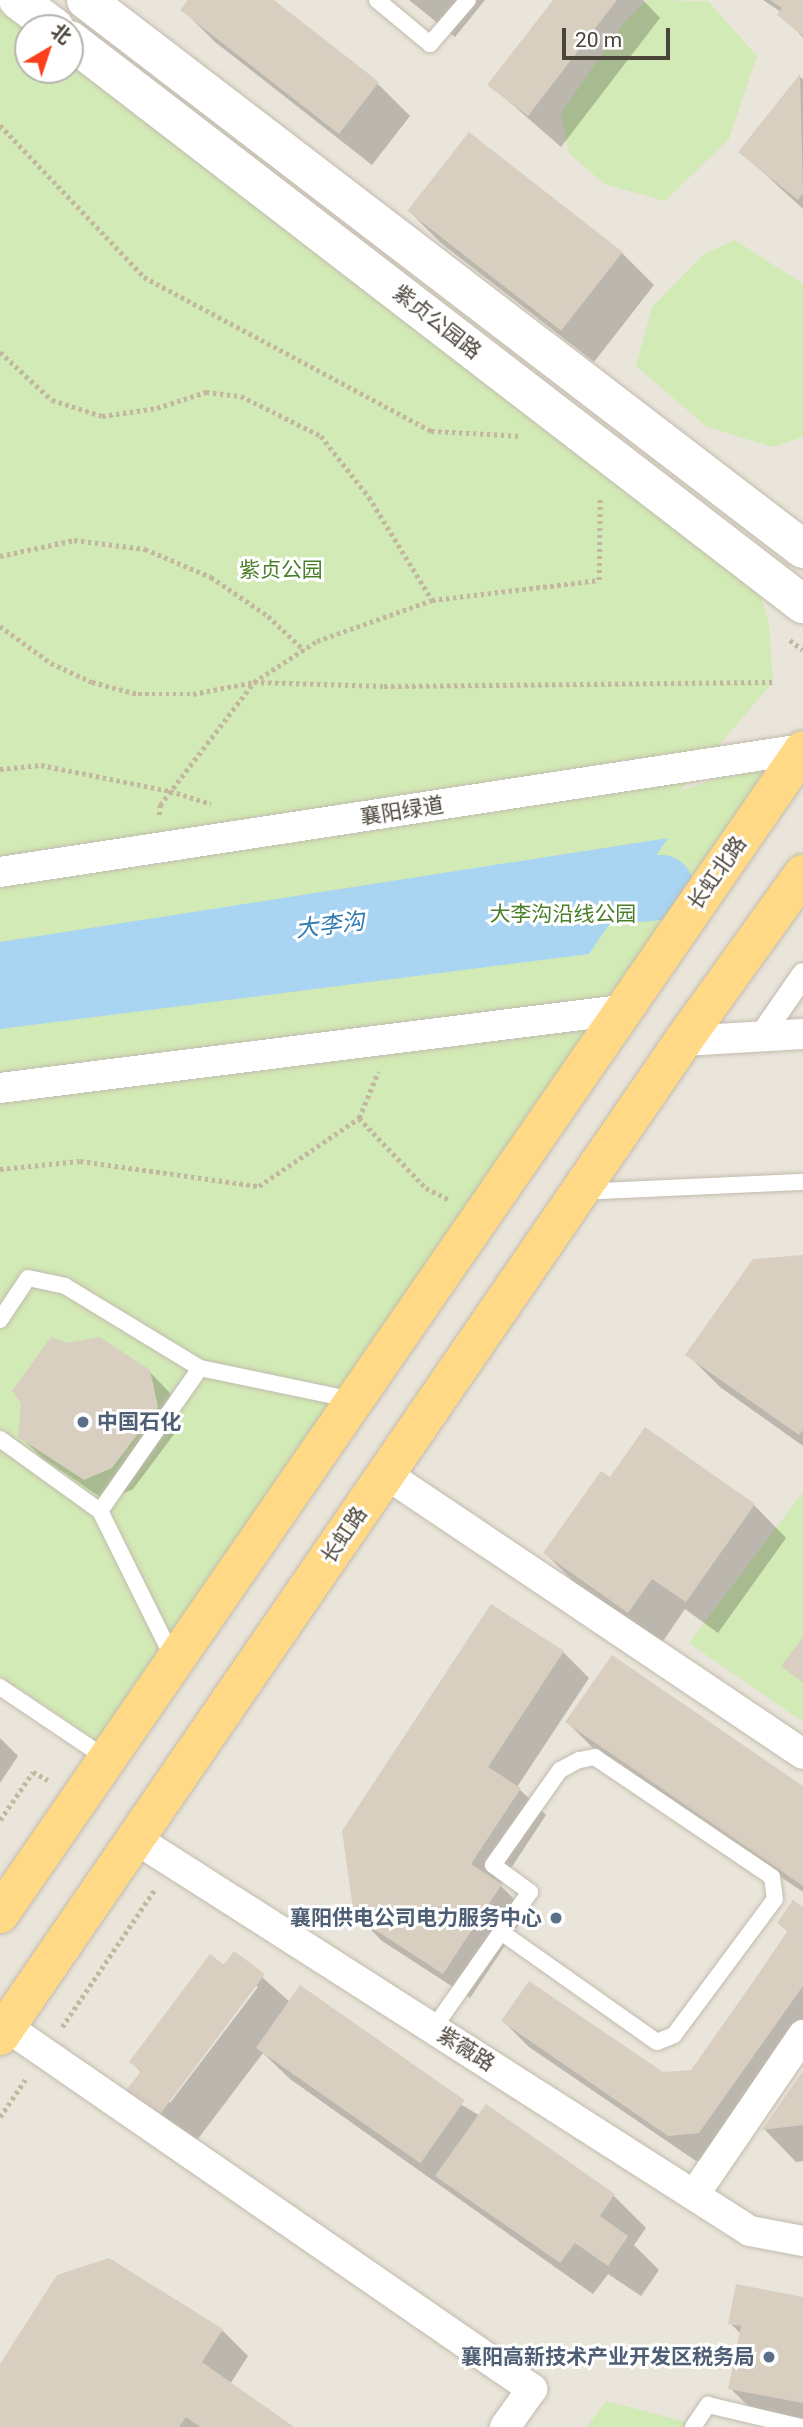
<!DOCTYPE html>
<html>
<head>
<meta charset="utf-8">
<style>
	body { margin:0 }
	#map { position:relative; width:803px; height:2427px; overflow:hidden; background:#f6f3ec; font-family:Roboto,"Noto Sans SC",sans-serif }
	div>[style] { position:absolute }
	.residential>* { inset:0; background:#eae5da }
	.green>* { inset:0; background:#d2eab5 }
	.water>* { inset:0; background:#a9d4f2 }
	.shadow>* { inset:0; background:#0003 }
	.river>* { height:65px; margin:-32.5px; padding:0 32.5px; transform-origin:32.5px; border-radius:32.5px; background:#a9d4f2 }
	.building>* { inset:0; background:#d8cfc1; transform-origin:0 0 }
	.path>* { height:4.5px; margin-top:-2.25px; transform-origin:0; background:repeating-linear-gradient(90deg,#c4b79f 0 3.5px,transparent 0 7px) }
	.roads { filter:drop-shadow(0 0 2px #c2bbae) drop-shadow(0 0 2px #c2bbae) }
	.service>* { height:16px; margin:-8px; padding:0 8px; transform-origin:8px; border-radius:8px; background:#fff }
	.pedestrian>* { height:23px; margin:-11.5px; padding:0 11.5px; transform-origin:11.5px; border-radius:11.5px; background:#fff }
	.minor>* { height:30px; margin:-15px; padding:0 15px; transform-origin:15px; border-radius:15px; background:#fff }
	.tertiary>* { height:38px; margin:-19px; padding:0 19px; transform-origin:19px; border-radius:19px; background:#fff }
	.trunk>* { height:38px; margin:-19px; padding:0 19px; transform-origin:19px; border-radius:19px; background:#ffd985 }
	.dots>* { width:19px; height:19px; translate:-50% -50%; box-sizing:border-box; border:4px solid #fff; border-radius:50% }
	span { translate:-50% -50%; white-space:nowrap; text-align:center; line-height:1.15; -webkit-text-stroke:6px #fff; paint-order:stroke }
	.street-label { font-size:21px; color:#4b4439 }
	.park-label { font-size:21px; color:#4a7f2a }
	.service-label { font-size:21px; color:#4e5e75; font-weight:700 }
	.left { translate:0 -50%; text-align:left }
	.right { translate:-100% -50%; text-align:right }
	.water-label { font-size:23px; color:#2e7ab2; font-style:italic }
	.north { position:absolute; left:14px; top:14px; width:70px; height:70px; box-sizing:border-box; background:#fff; border:2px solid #b7b4b0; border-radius:50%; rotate:39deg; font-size:19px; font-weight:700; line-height:28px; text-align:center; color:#4b4439 }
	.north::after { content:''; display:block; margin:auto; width:24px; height:32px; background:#fc3f1d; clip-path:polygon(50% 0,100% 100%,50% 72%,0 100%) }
	.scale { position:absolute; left:562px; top:28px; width:108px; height:32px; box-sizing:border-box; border:4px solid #4b4439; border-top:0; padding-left:9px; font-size:21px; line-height:24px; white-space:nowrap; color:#4b4439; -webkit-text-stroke:5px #fff; paint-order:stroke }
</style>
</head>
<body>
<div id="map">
	<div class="residential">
		<i style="clip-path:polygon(evenodd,0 0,803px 0,803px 2427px,0 2427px,0 0,28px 28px,70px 28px,70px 70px,28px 70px,28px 28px)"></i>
	</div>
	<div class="green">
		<i style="clip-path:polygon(647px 0,708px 1px,757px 56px,729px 139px,665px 201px,604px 184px,569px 153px,561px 113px,623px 24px)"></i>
		<i style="clip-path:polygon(0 7px,28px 28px,28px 70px,70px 70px,70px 60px,755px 576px,769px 623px,773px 682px,680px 791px,803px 749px,100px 1743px,0 1676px)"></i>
		<i style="clip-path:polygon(735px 240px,803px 284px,803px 437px,773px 447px,707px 427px,636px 366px,652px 307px,704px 254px)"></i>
		<i style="clip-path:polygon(803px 1492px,803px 1722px,689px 1643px)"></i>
		<i style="clip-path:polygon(606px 2401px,705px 2427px,587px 2427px)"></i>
	</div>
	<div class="water">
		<i style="clip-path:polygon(668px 838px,589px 954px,0 1029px,0 942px)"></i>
	</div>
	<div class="shadow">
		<i style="clip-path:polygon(190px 0,271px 0,378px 84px,410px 116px,372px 165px,215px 42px,183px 10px)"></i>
		<i style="clip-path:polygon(409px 0,485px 0,455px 37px)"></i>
		<i style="clip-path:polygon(555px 0,643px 0,660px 18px,561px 147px,490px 85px)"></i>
		<i style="clip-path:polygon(763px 0,803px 0,803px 38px,781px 12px)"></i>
		<i style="clip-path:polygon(800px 77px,803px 79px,803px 209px,741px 152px)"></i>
		<i style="clip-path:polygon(469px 134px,622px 253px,654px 285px,594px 362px,441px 243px,409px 211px)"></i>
		<i style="clip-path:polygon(803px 1256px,803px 1446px,720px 1387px,688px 1355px)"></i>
		<i style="clip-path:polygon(149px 1371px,170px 1393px,178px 1429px,133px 1489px,106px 1501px,41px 1457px,20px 1436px)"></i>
		<i style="clip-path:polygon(610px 1480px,754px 1505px,786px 1538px,718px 1633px,685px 1609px,661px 1644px,577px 1585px,545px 1553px)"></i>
		<i style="clip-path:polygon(563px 1652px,589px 1678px,517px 1787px,546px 1815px,500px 1885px,527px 1912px,470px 1998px,382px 1941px,356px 1915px)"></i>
		<i style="clip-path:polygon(567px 1722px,803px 1789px,803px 1892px,593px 1748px)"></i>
		<i style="clip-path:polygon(0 1738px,18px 1756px,0 1783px)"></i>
		<i style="clip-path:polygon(803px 1909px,803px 2048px,725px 2159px,696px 2161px,529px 2047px,503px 2021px,663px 2074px,692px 2072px)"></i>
		<i style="clip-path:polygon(evenodd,235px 1953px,290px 2002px,614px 2196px,646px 2228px,634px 2245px,659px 2270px,641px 2296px,608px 2274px,593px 2294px,290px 2079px,263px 2053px,191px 2148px,159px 2124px,142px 2073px,131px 2062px,235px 1953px,255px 1985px,258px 1987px,170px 2103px,168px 2101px,255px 1985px)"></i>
		<i style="clip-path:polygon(803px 2074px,803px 2161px,796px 2162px,765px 2130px)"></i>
		<i style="clip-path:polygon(803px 2299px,803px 2423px,756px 2414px,730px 2388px,741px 2334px,730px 2323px)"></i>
		<i style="clip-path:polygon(222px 2330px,248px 2356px,230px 2384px,291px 2427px,0 2427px,0 2367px)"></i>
	</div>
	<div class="river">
		<i style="left:545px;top:898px;width:116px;rotate:-5.5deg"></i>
	</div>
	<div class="building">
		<i style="clip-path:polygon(188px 0,274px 0,379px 82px,339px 134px,180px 10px)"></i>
		<i style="clip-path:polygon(553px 0,617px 0,528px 116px,487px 85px)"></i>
		<i style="clip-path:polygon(770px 0,803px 0,803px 36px,777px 15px,782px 8px)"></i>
		<i style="clip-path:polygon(800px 74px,803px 193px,798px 200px,738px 152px)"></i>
		<i style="left:469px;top:132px;width:195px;height:100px;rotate:38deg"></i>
		<i style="clip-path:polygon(803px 1255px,803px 1430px,799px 1435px,685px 1355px,753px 1259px)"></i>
		<i style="clip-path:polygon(51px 1337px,67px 1343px,100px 1337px,150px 1370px,158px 1407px,112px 1468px,84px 1480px,18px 1437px,21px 1403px,12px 1391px)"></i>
		<i style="clip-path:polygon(645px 1427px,755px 1504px,686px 1602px,652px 1579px,628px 1613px,543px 1553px,601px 1471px,610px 1477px)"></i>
		<i style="clip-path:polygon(491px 1604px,564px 1651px,488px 1767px,521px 1788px,471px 1864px,502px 1884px,443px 1974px,354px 1916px,342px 1831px)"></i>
		<i style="clip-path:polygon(803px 1637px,803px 1683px,781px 1666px)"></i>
		<i style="clip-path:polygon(612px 1655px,803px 1786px,803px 1886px,565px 1722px)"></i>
		<i style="clip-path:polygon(793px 1900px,803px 1907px,803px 1986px,699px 2133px,668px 2136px,501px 2021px,529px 1981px,663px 2072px,691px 2070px,788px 1932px,777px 1923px)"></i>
		<i style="clip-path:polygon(234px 1951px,265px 1974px,158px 2117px,125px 2092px,141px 2071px,129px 2062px,210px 1954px,224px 1965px)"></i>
		<i style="left:300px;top:1985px;width:201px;height:77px;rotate:35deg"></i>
		<i style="clip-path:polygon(803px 2071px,803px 2125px,762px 2130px)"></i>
		<i style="clip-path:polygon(486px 2104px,615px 2194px,600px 2216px,628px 2236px,608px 2266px,575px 2243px,560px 2263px,435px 2176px)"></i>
		<i style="clip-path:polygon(109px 2258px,223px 2329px,202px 2362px,294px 2427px,200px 2427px,186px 2417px,179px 2427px,0 2427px,0 2364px,57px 2275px)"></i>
		<i style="clip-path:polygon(736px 2284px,803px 2297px,803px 2403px,728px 2389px,741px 2326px,728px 2324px)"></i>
	</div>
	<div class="path">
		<i style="left:0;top:125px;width:209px;rotate:46.5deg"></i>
		<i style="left:144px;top:277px;width:326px;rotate:28.2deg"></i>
		<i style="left:431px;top:431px;width:91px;rotate:3.1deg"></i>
		<i style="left:0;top:352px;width:71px;rotate:42.7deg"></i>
		<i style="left:52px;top:400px;width:52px;rotate:17.7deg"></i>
		<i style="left:102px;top:416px;width:56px;rotate:-8.3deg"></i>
		<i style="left:157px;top:408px;width:52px;rotate:-18.1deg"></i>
		<i style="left:206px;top:392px;width:35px;rotate:7deg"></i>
		<i style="left:241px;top:396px;width:89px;rotate:26.6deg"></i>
		<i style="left:321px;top:436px;width:78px;rotate:51.8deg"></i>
		<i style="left:369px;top:497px;width:121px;rotate:58.5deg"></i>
		<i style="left:0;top:556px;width:76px;rotate:-12.2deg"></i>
		<i style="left:74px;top:540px;width:72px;rotate:7.2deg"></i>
		<i style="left:145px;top:549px;width:72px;rotate:23deg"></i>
		<i style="left:211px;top:577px;width:69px;rotate:34.4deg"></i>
		<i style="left:268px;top:616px;width:50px;rotate:43.4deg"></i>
		<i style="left:0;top:626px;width:63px;rotate:36deg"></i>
		<i style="left:51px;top:663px;width:45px;rotate:24.9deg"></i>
		<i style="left:92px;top:682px;width:48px;rotate:14.6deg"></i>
		<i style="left:138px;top:694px;width:55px"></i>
		<i style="left:193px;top:694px;width:62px;rotate:-11.1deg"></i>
		<i style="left:254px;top:682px;width:130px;rotate:1.8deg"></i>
		<i style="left:384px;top:686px;width:389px;rotate:-0.6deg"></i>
		<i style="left:790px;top:640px;width:16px;rotate:38deg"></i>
		<i style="left:0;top:769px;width:41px;rotate:-5.6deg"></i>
		<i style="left:41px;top:765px;width:132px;rotate:11.4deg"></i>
		<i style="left:170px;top:791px;width:43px;rotate:17.6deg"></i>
		<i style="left:159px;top:815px;width:10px;rotate:-84deg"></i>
		<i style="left:160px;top:805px;width:155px;rotate:-52.6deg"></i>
		<i style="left:254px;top:682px;width:75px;rotate:-33.1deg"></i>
		<i style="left:317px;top:641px;width:122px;rotate:-19.6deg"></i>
		<i style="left:432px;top:600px;width:168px;rotate:-6.8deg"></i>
		<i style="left:599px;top:580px;width:83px;rotate:-89.3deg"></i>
		<i style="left:359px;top:1118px;width:97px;rotate:46.3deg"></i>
		<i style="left:426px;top:1188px;width:25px;rotate:27deg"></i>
		<i style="left:0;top:1169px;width:80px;rotate:-5.7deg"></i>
		<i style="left:80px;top:1161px;width:181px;rotate:8deg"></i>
		<i style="left:259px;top:1186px;width:121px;rotate:-34.2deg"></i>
		<i style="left:359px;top:1118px;width:50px;rotate:-67.6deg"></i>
		<i style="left:0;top:1820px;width:58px;rotate:-55.5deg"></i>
		<i style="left:33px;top:1772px;width:17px;rotate:28deg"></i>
		<i style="left:62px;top:2027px;width:166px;rotate:-56deg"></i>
		<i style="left:0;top:2117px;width:45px;rotate:-56deg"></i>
	</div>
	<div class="roads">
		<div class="service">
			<i style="left:377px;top:0;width:69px;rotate:39.7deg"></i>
			<i style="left:430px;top:44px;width:58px;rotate:-49.2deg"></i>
			<i style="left:581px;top:1192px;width:222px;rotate:-2.6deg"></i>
			<i style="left:0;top:1320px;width:50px;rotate:-56.3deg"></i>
			<i style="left:28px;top:1278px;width:38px;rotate:12deg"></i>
			<i style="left:65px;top:1286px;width:158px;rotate:31.3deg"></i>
			<i style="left:0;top:1439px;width:123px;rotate:35.8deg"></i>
			<i style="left:174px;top:1660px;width:166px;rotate:-116.4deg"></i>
			<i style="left:100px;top:1511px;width:174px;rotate:-55deg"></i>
			<i style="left:200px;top:1368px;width:156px;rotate:11.8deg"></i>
			<i style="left:0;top:1687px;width:129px;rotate:33.9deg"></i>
			<i style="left:433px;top:2029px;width:118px;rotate:-55deg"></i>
			<i style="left:501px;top:1932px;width:191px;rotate:35.2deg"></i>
			<i style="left:657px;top:2042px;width:18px;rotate:-22deg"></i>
			<i style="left:674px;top:2035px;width:169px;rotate:-53.4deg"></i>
			<i style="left:775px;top:1899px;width:22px;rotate:-98deg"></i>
			<i style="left:772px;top:1877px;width:214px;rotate:-145.9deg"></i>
			<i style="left:595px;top:1757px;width:16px;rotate:169deg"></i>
			<i style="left:579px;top:1760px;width:21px;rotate:152deg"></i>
			<i style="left:560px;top:1770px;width:116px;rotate:125.2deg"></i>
			<i style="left:493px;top:1865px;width:46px;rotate:36.1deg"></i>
			<i style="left:530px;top:1892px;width:49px;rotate:125.9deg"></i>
			<i style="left:693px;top:2427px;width:27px;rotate:-56deg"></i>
			<i style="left:708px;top:2405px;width:96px;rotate:13.3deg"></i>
		</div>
		<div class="pedestrian">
			<i style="left:760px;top:1036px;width:75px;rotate:-55.3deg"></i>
		</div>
		<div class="minor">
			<i style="left:0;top:872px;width:812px;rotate:-8.71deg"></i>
			<i style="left:683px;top:1041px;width:120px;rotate:-3.3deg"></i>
			<i style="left:0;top:1088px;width:626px;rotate:-7.16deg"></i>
			<i style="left:386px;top:1474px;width:502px;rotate:33.88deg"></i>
			<i style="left:136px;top:1839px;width:728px;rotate:32.56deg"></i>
			<i style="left:750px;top:2231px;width:54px;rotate:10.7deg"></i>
			<i style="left:7px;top:2027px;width:638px;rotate:34.59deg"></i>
			<i style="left:532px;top:2389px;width:47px;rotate:125.4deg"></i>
			<i style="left:694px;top:2195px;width:194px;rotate:-55.7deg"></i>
		</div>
		<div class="tertiary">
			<i style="left:18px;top:0;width:46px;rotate:37.1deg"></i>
			<i style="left:86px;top:0;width:903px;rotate:37.44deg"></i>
			<i style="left:70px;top:40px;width:925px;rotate:37.58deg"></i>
		</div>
		<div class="trunk">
			<i style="left:0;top:1914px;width:1414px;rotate:-55.4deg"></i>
			<i style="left:0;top:2036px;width:1207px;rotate:-55.53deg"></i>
			<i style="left:683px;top:1041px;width:206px;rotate:-54.3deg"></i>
		</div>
	</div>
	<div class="dots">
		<i style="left:83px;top:1422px;background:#5c6f8a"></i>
		<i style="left:556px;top:1918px;background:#5c6f8a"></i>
		<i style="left:769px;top:2357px;background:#5c6f8a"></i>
	</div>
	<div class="street-label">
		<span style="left:437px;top:322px;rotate:38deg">紫贞公园路</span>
		<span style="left:402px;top:811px;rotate:-9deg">襄阳绿道</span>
		<span style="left:717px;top:873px;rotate:-55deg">长虹北路</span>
		<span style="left:344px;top:1535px;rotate:-56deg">长虹路</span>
		<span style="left:466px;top:2049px;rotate:32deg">紫薇路</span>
	</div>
	<div class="park-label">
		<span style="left:281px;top:570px">紫贞公园</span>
		<span style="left:563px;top:914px">大李沟沿线公园</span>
	</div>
	<div class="service-label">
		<span class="left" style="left:97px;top:1422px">中国石化</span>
		<span class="right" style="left:542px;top:1918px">襄阳供电公司电力服务中心</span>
		<span class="right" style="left:755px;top:2357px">襄阳高新技术产业开发区税务局</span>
	</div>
	<div class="water-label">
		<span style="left:330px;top:926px;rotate:-7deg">大李沟</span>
	</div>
	<div class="north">北</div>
	<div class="scale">20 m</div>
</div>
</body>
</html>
